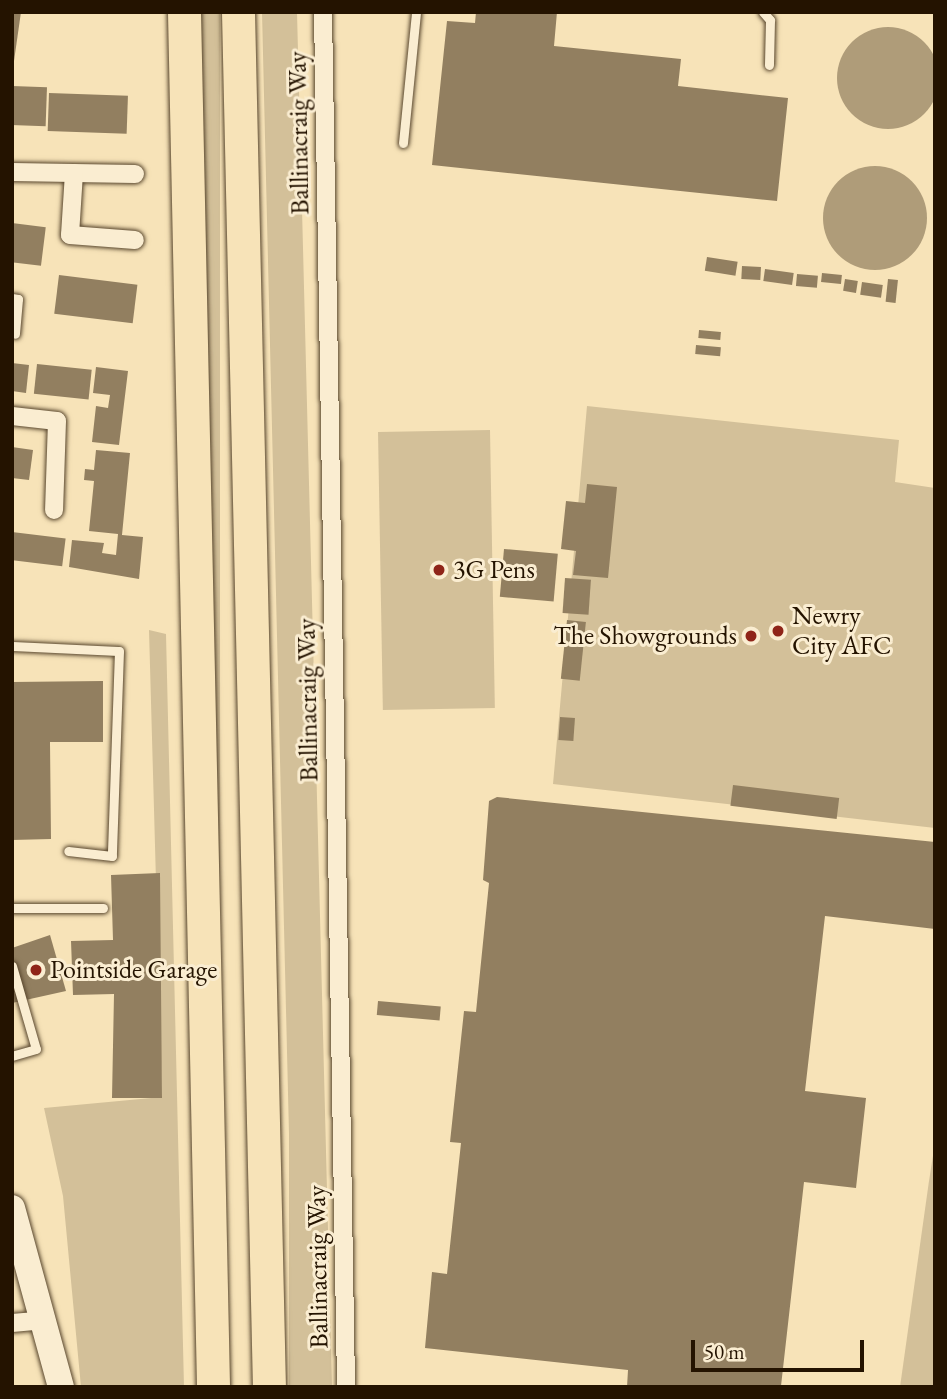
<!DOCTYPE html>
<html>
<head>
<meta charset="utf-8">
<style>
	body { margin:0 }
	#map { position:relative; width:947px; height:1399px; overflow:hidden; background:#f7e3b8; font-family:"EB Garamond",serif }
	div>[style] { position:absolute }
	.green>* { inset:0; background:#d3c099; transform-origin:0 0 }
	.water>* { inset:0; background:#af9c79 }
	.round { border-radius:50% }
	.building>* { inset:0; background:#927f60; transform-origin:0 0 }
	.roads { filter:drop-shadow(0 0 2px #59472e) drop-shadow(0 0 2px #59472e) }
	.lane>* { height:9px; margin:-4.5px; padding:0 4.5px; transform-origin:4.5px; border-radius:4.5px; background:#faedd1 }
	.street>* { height:18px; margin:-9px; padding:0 9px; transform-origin:9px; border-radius:9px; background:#faedd1 }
	.secondary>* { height:26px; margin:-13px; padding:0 13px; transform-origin:13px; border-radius:13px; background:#faedd1 }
	.highway>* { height:33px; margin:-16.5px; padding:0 16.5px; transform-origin:16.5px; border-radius:16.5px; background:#f7e3b8 }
	.dots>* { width:19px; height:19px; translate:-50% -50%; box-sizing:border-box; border:4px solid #faedd1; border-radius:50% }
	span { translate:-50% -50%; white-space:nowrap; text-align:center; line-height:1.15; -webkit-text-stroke:6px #faedd1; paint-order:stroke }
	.street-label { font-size:26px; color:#241300 }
	.poi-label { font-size:26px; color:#241300 }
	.left { translate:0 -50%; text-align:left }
	.right { translate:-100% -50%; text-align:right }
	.frame { position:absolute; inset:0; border:14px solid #241300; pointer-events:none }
	.scale { position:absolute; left:691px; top:1340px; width:173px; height:32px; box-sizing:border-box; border:4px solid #241300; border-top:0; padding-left:9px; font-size:21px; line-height:24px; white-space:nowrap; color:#241300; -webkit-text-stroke:5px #faedd1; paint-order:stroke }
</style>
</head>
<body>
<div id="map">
	<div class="green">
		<i style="left:197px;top:12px;width:23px;height:1375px"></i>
		<i style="clip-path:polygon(262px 12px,297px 12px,332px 1387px,289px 1387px,289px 1135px)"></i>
		<i style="clip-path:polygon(587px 406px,899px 440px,895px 482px,935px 488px,935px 828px,553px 784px)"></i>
		<i style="left:490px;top:430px;width:278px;height:112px;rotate:89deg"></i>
		<i style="clip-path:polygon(149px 630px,166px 634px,184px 1387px,81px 1387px,63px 1196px,44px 1108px,162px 1097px)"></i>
		<i style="clip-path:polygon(935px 1143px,935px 1387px,900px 1387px,929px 1181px)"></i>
	</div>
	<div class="water">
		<i class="round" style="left:837px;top:27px;width:102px;height:102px"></i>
		<i class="round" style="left:823px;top:166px;width:104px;height:104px"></i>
	</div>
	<div class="building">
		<i style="clip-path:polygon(12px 12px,21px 12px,14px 61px,12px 61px)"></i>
		<i style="clip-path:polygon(476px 12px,557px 12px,554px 46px,681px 59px,678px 86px,788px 98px,777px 201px,432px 165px,447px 21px,475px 23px)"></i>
		<i style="left:12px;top:86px;width:35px;height:39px;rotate:2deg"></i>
		<i style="left:49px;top:93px;width:79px;height:38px;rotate:2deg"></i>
		<i style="left:12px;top:223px;width:34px;height:39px;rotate:7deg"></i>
		<i style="left:707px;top:257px;width:31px;height:14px;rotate:9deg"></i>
		<i style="left:742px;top:266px;width:19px;height:13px;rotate:3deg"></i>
		<i style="left:765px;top:269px;width:29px;height:12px;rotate:8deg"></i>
		<i style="left:822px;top:273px;width:20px;height:9px;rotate:6deg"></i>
		<i style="left:797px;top:274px;width:21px;height:12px;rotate:5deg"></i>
		<i style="left:59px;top:275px;width:79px;height:39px;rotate:7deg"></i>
		<i style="left:845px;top:279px;width:13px;height:12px;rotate:9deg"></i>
		<i style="left:888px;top:279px;width:10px;height:23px;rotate:6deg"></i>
		<i style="left:862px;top:282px;width:21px;height:13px;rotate:8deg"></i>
		<i style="left:699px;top:330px;width:22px;height:8px;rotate:5deg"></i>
		<i style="left:696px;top:345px;width:25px;height:9px;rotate:5deg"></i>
		<i style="clip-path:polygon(12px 363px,29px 365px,26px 393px,12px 391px)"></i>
		<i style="left:37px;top:364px;width:55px;height:30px;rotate:6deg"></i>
		<i style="clip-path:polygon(96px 367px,128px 371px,119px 445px,92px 442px,96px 406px,108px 408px,110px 395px,93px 393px)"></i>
		<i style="clip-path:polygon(12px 447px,33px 450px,29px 480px,12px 478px)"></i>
		<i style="clip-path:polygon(96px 450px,130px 453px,122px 535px,143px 537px,139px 579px,69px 567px,72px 540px,104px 543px,102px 553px,116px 555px,118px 534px,89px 531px,94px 481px,84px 480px,85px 469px,94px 470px)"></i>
		<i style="clip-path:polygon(587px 484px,617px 487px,608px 578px,573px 575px,576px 551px,561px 549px,566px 501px,585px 503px)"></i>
		<i style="left:12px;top:532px;width:54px;height:28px;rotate:7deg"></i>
		<i style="left:504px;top:549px;width:54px;height:48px;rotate:5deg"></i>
		<i style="left:565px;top:578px;width:26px;height:35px;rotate:4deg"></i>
		<i style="left:567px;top:620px;width:19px;height:59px;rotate:6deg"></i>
		<i style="clip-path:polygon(103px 681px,103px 742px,50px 742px,51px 839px,12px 840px,12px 682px)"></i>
		<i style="left:560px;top:717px;width:15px;height:23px;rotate:4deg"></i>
		<i style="left:733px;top:785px;width:107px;height:21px;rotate:7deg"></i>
		<i style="clip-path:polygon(497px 797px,935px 842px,935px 929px,825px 916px,805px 1091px,866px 1098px,856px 1188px,804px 1182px,781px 1386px,627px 1387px,628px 1370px,425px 1348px,432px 1272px,447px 1274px,461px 1143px,450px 1142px,464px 1011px,476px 1012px,489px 883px,483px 880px,489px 801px)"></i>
		<i style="clip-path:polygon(160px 873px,162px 1098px,112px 1098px,114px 994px,73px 995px,71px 941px,113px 940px,111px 875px)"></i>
		<i style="clip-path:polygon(50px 935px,66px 991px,12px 1003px,12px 948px)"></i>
		<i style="left:378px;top:1001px;width:63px;height:14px;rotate:5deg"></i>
	</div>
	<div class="roads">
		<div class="lane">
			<i style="left:763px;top:12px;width:11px;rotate:49deg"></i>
			<i style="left:770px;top:20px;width:45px;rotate:91.3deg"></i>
			<i style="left:403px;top:143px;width:132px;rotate:-84.3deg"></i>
			<i style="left:12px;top:298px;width:6px;rotate:9deg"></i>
			<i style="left:18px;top:299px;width:35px;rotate:95deg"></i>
			<i style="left:12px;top:646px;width:107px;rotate:2.7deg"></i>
			<i style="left:119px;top:651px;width:205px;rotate:92deg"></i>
			<i style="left:112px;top:856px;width:44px;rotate:-173.5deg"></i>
			<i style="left:12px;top:908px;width:91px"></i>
			<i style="left:12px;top:966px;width:86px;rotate:73.9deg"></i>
			<i style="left:36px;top:1049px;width:25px;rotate:164deg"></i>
		</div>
		<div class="street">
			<i style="left:323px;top:12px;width:1375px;rotate:89.04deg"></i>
			<i style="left:12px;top:172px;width:123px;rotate:0.9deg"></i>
			<i style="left:74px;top:173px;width:62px;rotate:93.7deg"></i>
			<i style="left:70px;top:235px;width:65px;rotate:4.4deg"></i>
			<i style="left:12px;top:416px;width:45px;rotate:6.3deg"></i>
			<i style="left:57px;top:421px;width:89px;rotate:91.9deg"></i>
			<i style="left:12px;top:1323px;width:33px;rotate:-5deg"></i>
		</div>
		<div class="secondary">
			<i style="left:12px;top:1208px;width:186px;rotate:74.7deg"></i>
		</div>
		<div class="highway">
			<i style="left:184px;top:12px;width:1375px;rotate:88.79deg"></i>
			<i style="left:238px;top:12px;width:1375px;rotate:88.71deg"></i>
		</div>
	</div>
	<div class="dots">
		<i style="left:439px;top:570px;background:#8f2418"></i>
		<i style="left:778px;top:631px;background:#8f2418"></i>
		<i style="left:751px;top:636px;background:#8f2418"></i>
		<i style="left:36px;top:970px;background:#8f2418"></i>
	</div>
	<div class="street-label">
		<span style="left:299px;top:133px;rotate:-91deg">Ballinacraig Way</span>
		<span style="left:308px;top:700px;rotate:-91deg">Ballinacraig Way</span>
		<span style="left:318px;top:1267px;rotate:-91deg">Ballinacraig Way</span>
	</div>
	<div class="poi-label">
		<span class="left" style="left:453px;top:570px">3G Pens</span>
		<span class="left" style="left:792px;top:631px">Newry<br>City AFC</span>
		<span class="right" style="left:737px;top:636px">The Showgrounds</span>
		<span class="left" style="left:50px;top:970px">Pointside Garage</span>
	</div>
	<div class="frame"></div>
	<div class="scale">50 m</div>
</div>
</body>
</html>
